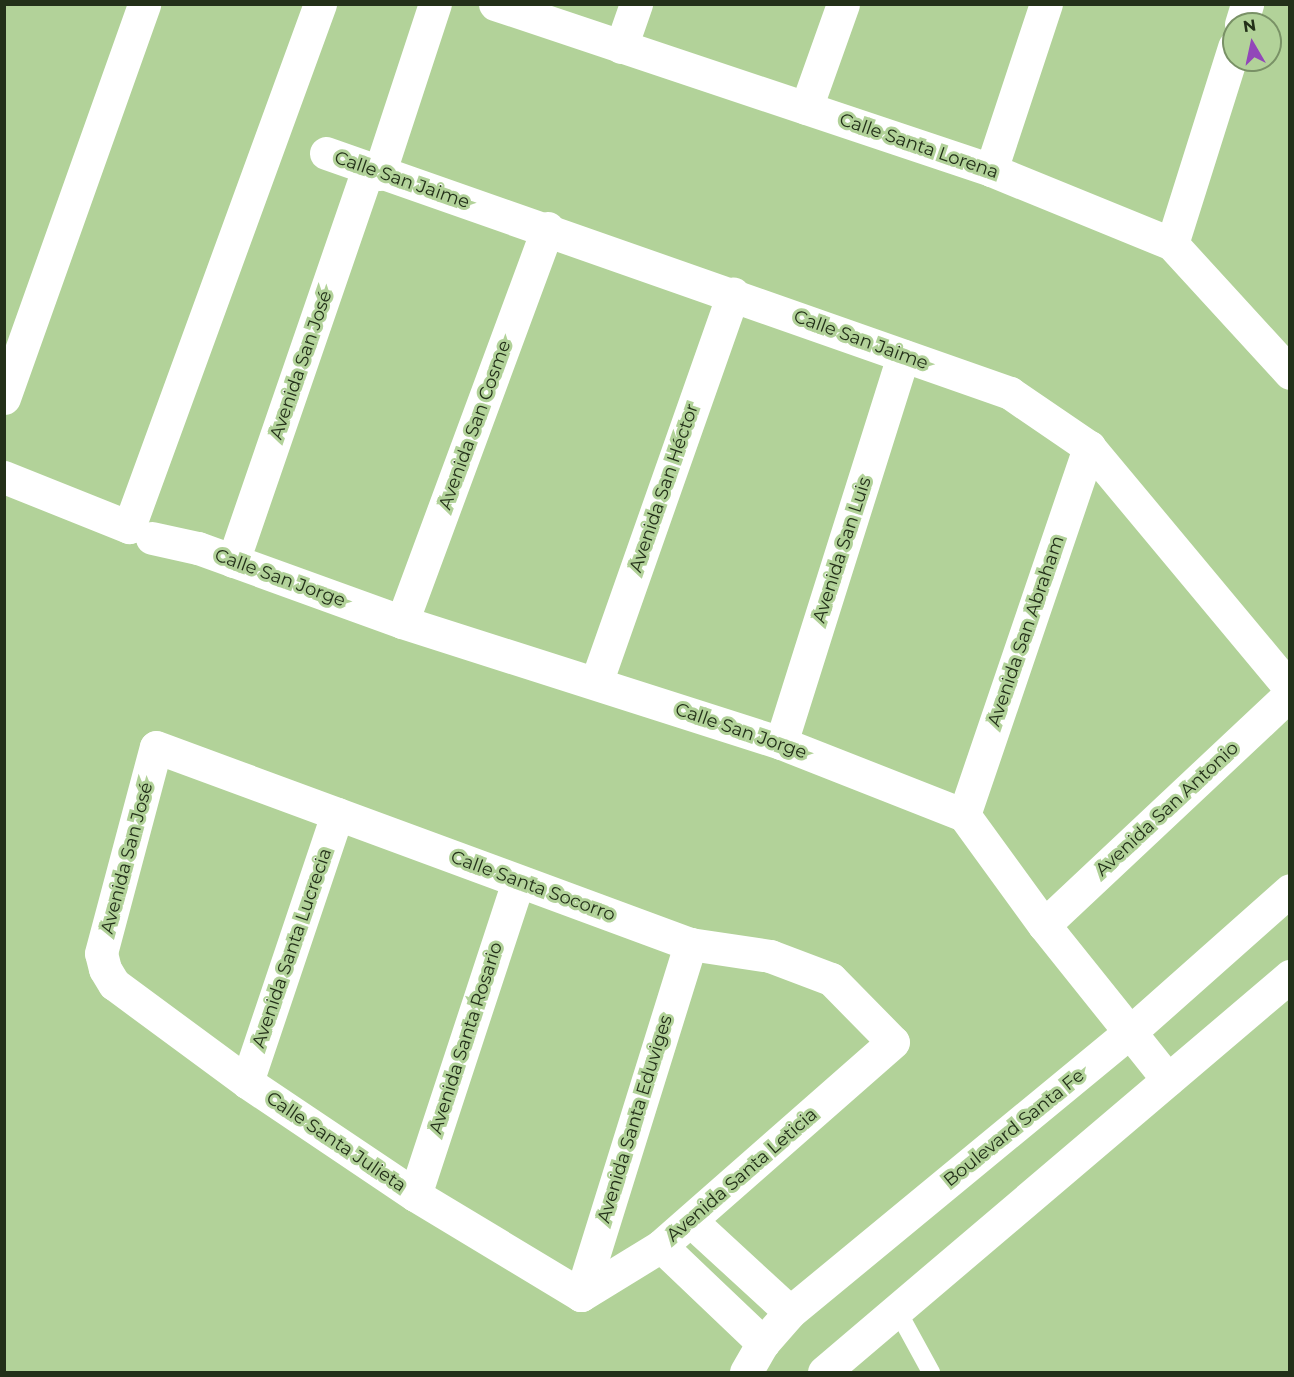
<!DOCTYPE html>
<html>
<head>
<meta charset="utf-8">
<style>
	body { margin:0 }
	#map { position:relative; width:1294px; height:1377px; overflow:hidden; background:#b2d299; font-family:Montserrat,sans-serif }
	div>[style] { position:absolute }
	.lane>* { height:18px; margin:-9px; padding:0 9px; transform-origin:9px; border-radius:9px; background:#fff }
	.street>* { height:33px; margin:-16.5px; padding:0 16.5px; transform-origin:16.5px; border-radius:16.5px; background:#fff }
	.secondary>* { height:33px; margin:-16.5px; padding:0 16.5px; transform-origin:16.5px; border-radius:16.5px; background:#fff }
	span { translate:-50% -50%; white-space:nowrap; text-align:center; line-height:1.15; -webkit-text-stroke:6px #b2d299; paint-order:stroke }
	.street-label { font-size:18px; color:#233019 }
	.frame { position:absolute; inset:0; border:6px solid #233019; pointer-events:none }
	.north { position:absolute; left:1222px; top:12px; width:60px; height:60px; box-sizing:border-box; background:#b2d299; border:2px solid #799166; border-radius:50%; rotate:351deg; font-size:16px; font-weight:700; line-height:24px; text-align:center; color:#233019 }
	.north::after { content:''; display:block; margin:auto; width:21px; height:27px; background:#9247b9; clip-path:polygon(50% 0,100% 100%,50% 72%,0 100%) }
</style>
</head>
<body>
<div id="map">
	<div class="lane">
		<i style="left:897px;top:1310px;width:71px;rotate:61.3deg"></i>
	</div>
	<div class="street">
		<i style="left:495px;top:4px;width:523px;rotate:18.5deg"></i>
		<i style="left:991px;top:170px;width:196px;rotate:22.2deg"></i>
		<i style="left:1172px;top:244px;width:175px;rotate:47.5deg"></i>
		<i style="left:1241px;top:24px;width:21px;rotate:-73deg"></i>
		<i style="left:621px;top:47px;width:46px;rotate:-70.8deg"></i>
		<i style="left:806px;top:108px;width:110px;rotate:-70.4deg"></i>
		<i style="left:326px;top:153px;width:725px;rotate:19.33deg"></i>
		<i style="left:1010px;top:393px;width:96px;rotate:34.4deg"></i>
		<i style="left:1089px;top:447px;width:314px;rotate:50.2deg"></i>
		<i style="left:991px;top:170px;width:175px;rotate:-71.7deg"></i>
		<i style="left:379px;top:174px;width:179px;rotate:-71.8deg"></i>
		<i style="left:1172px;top:244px;width:207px;rotate:-72.5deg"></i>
		<i style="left:4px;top:398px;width:418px;rotate:-70.4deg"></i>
		<i style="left:4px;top:477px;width:135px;rotate:21.8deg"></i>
		<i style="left:129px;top:527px;width:557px;rotate:-69.94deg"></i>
		<i style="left:152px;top:538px;width:47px;rotate:12.3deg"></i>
		<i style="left:198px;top:548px;width:217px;rotate:19.9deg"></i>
		<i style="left:402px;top:622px;width:398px;rotate:17.7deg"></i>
		<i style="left:781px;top:743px;width:197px;rotate:21.5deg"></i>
		<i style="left:964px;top:815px;width:136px;rotate:54deg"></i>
		<i style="left:1044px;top:925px;width:198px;rotate:51.3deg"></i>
		<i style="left:233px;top:561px;width:414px;rotate:-71deg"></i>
		<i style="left:402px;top:622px;width:420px;rotate:-69.7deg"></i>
		<i style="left:596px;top:683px;width:413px;rotate:-70.6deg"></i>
		<i style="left:781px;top:743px;width:406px;rotate:-72.5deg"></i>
		<i style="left:156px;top:747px;width:569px;rotate:20.25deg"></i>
		<i style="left:690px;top:944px;width:81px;rotate:8.5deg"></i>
		<i style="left:770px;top:956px;width:65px;rotate:20.7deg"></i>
		<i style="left:831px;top:979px;width:88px;rotate:45.5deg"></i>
		<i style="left:893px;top:1042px;width:309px;rotate:138.7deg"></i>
		<i style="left:661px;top:1246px;width:94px;rotate:148.5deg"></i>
		<i style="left:581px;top:1295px;width:194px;rotate:-148.9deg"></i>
		<i style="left:415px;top:1195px;width:202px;rotate:-146.1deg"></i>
		<i style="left:247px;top:1082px;width:165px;rotate:-143.6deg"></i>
		<i style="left:114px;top:984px;width:17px;rotate:-121deg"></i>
		<i style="left:105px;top:969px;width:16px;rotate:-104deg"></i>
		<i style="left:101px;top:953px;width:213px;rotate:-75.1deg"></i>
		<i style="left:964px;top:815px;width:389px;rotate:-71.2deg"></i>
		<i style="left:1044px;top:925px;width:337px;rotate:-43.2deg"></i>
		<i style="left:247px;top:1082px;width:283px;rotate:-71.4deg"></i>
		<i style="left:415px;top:1195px;width:330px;rotate:-71.8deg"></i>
		<i style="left:691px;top:1221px;width:134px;rotate:42.6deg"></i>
		<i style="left:661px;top:1246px;width:141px;rotate:43.6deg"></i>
		<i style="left:581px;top:1295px;width:368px;rotate:-72.7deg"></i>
	</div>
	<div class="secondary">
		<i style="left:746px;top:1372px;width:34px;rotate:-60deg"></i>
		<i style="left:763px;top:1343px;width:41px;rotate:-48.9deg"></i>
		<i style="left:790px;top:1312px;width:439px;rotate:-39.5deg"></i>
		<i style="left:1129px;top:1033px;width:215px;rotate:-41.6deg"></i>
		<i style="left:824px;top:1372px;width:612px;rotate:-40.36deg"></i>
	</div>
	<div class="street-label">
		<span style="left:919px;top:146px;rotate:19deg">Calle Santa Lorena</span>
		<span style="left:402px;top:180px;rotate:19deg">Calle San Jaime</span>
		<span style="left:861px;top:340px;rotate:20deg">Calle San Jaime</span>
		<span style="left:301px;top:365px;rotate:-71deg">Avenida San José</span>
		<span style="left:475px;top:425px;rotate:-70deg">Avenida San Cosme</span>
		<span style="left:664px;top:488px;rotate:-71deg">Avenida San Héctor</span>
		<span style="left:842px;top:550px;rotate:-72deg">Avenida San Luis</span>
		<span style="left:280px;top:578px;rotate:20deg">Calle San Jorge</span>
		<span style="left:1026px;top:631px;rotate:-71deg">Avenida San Abraham</span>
		<span style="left:741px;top:731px;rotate:19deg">Calle San Jorge</span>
		<span style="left:1167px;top:809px;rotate:-43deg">Avenida San Antonio</span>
		<span style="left:127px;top:858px;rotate:-75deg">Avenida San José</span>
		<span style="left:533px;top:886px;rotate:20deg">Calle Santa Socorro</span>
		<span style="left:292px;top:948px;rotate:-71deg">Avenida Santa Lucrecia</span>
		<span style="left:466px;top:1038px;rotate:-72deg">Avenida Santa Rosario</span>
		<span style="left:635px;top:1119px;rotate:-73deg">Avenida Santa Eduviges</span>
		<span style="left:1014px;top:1128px;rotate:-39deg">Boulevard Santa Fe</span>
		<span style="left:336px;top:1142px;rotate:34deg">Calle Santa Julieta</span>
		<span style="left:742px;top:1175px;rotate:-41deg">Avenida Santa Leticia</span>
	</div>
	<div class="frame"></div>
	<div class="north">N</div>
</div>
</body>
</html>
